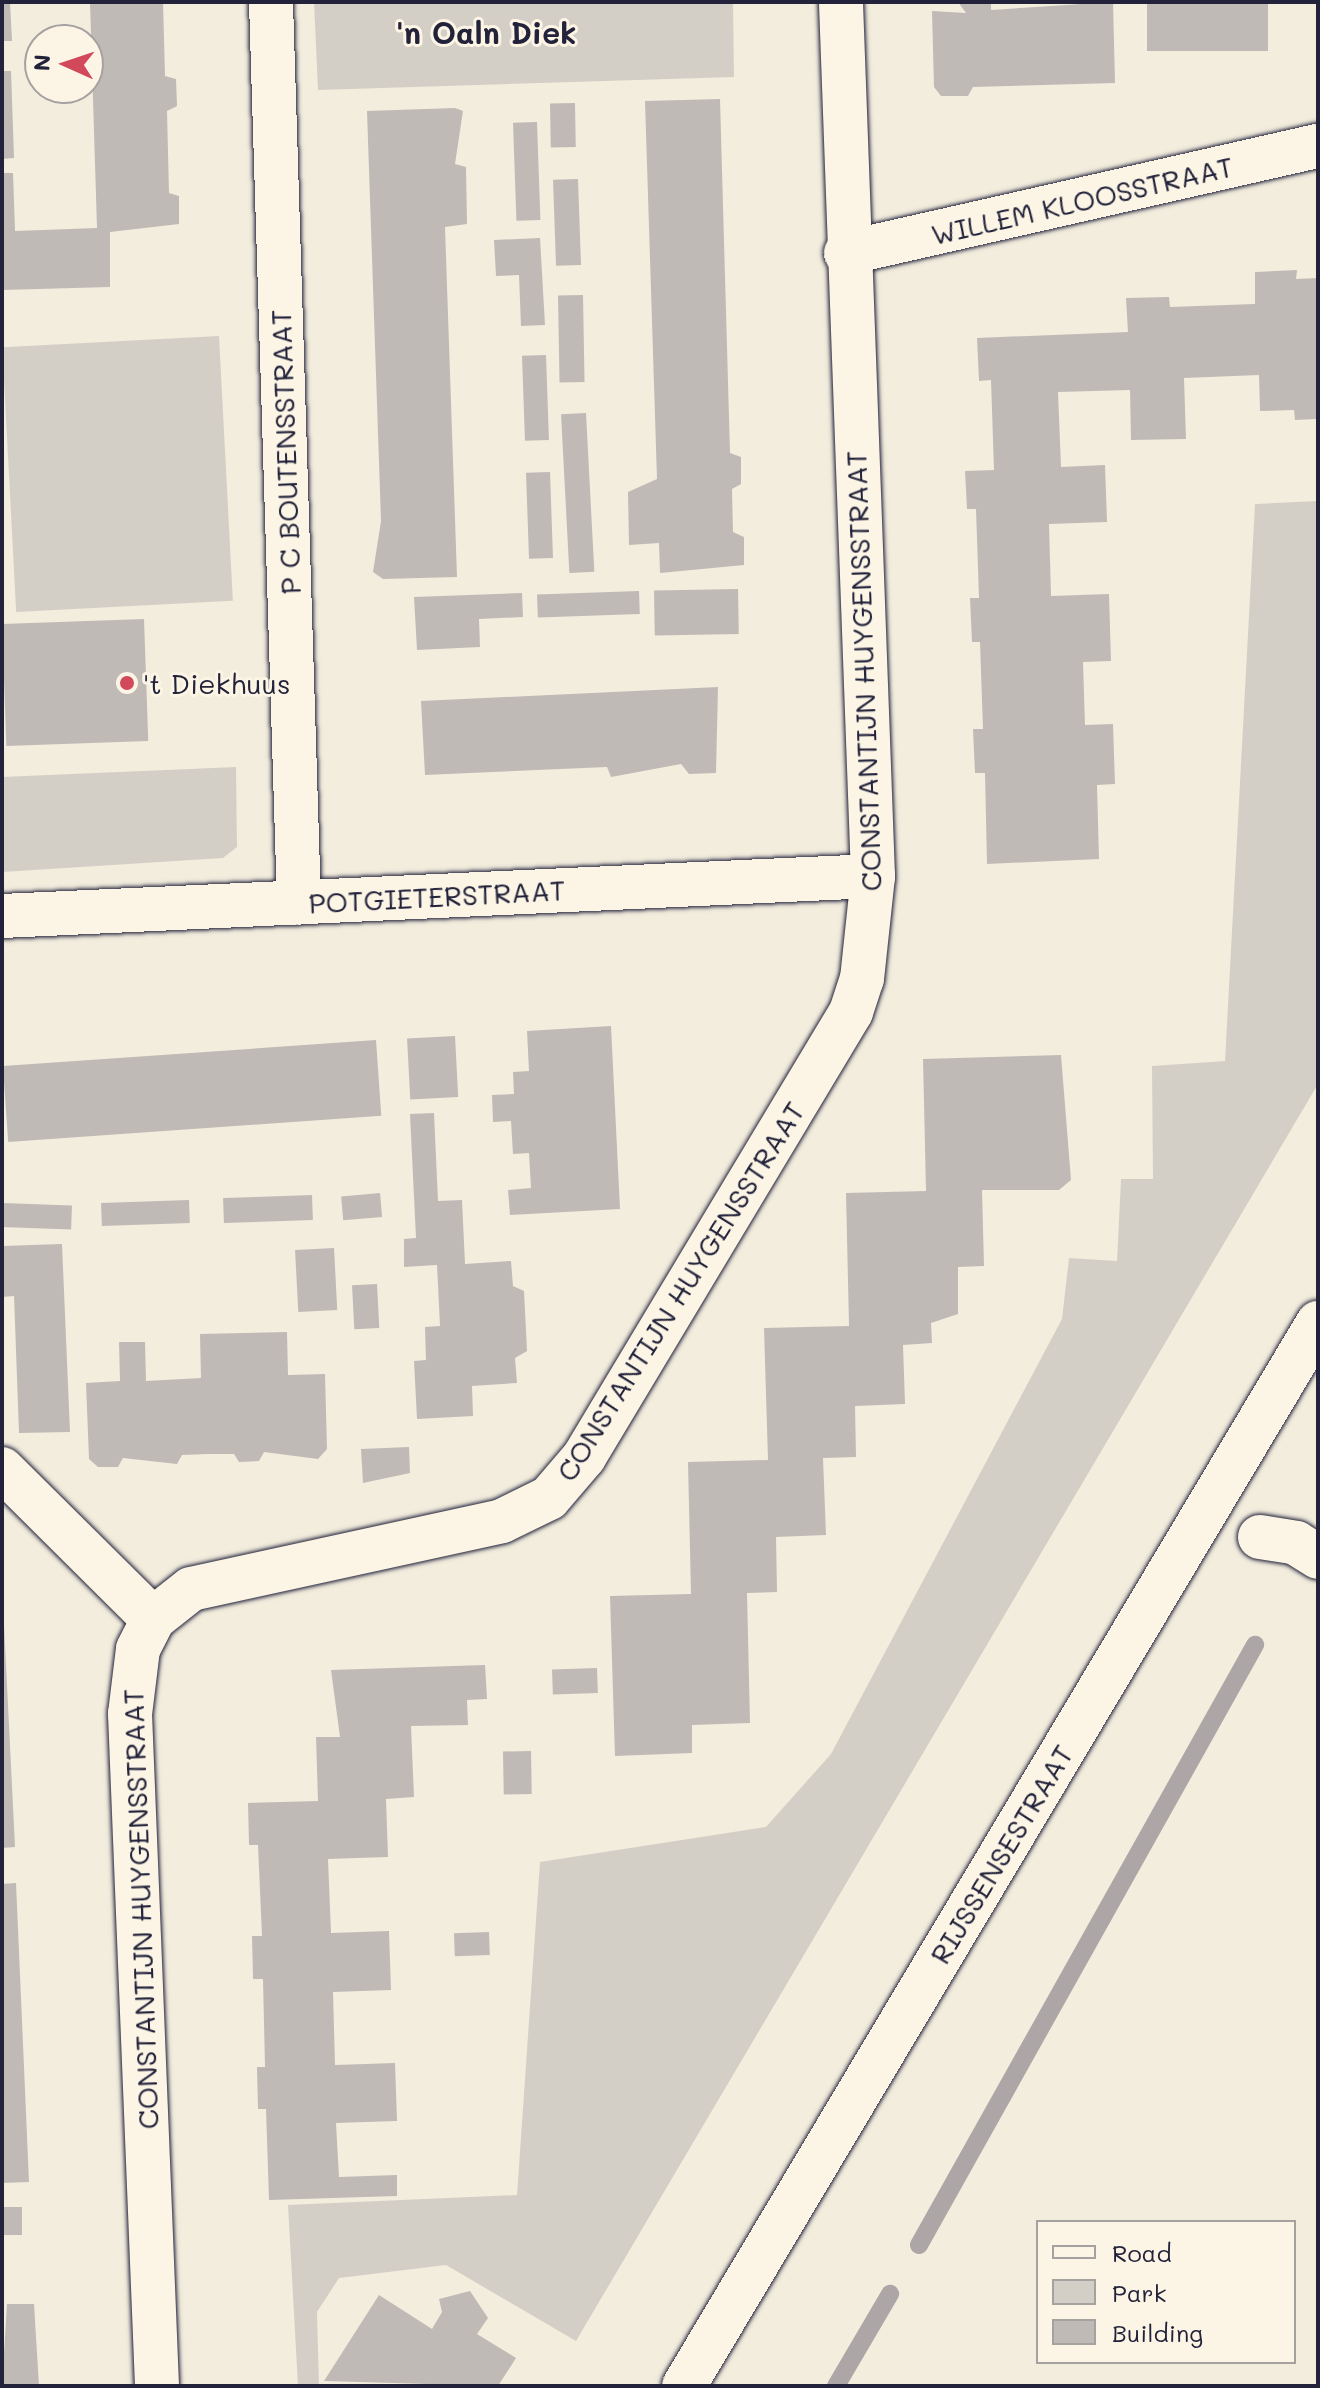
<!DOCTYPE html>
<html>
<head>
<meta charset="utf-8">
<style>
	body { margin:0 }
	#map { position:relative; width:1320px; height:2388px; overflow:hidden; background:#f3edde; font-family:Mali,sans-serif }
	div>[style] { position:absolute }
	.green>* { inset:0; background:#d4cfc6; transform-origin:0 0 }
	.stream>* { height:18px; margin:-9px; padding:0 9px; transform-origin:9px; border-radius:9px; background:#aca7a6 }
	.building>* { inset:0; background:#bfbab6; transform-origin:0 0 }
	.roads { filter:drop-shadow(0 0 2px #22223b) drop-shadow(0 0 2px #22223b) }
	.minor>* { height:44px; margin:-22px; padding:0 22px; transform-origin:22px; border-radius:22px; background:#fcf5e5 }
	.major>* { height:44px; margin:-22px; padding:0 22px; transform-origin:22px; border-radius:22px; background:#fcf5e5 }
	.dots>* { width:22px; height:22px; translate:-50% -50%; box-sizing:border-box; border:4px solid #fcf5e5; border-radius:50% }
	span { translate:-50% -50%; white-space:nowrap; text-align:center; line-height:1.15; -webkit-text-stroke:6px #fcf5e5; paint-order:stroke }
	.street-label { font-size:28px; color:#22223b }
	.poi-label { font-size:28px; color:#22223b }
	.left { translate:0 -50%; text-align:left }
	.neighbourhood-label { font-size:30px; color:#22223b; font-weight:700 }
	.frame { position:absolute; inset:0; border:4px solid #22223b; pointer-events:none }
	.legend { position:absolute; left:1036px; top:2220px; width:260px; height:144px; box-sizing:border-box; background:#fcf5e5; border:2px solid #a5a1a1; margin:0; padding:10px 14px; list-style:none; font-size:24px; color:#22223b }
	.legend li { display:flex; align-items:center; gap:16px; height:40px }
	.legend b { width:40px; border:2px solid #a5a1a1 }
	.north { position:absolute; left:24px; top:24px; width:80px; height:80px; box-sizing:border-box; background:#fcf5e5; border:2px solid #a5a1a1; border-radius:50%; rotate:273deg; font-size:22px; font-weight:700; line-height:32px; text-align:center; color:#22223b }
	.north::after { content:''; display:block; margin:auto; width:28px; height:36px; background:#d1495b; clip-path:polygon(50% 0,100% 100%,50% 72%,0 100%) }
</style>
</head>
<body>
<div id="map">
	<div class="green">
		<i style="clip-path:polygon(314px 2px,733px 2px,734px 77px,318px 90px)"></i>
		<i style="left:219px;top:336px;width:265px;height:217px;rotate:87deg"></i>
		<i style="clip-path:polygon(1318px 501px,1318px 1084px,576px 2341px,446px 2265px,339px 2278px,317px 2312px,319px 2386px,298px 2386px,288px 2205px,517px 2195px,540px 1862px,766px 1827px,831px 1754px,1062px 1319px,1069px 1258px,1117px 1261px,1121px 1179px,1153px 1179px,1152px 1066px,1225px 1061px,1255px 504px)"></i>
		<i style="clip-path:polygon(236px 767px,237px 847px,223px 858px,2px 872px,2px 777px)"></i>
	</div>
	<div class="stream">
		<i style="left:919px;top:2245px;width:688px;rotate:-60.75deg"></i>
		<i style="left:836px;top:2386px;width:107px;rotate:-59.6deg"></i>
	</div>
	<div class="building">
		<i style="clip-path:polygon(2px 2px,10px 2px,12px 41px,2px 41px)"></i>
		<i style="clip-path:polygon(90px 2px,163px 2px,165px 76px,176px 79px,177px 106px,167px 111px,169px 193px,179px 196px,179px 224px,110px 232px,110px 287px,2px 290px,2px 173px,13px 173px,15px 231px,97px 228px)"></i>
		<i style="clip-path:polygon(958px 2px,991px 2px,991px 10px,1113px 2px,1115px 83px,973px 87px,968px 96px,941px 96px,934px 87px,932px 11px,966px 13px)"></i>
		<i style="left:1147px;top:2px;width:121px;height:49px"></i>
		<i style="clip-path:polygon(2px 71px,11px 71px,14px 158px,2px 159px)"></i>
		<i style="clip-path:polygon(720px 99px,730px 453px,741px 457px,741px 484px,732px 489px,733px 532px,744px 537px,744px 565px,660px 573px,659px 543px,629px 545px,628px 492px,657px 479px,645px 101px)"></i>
		<i style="left:575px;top:103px;width:44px;height:25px;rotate:89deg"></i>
		<i style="clip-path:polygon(455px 108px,463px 111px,455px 164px,466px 167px,467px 224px,445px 227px,457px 577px,383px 579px,373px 572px,381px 521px,367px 111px)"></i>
		<i style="left:537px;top:122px;width:98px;height:24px;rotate:88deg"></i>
		<i style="left:578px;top:179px;width:86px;height:25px;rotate:88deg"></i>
		<i style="clip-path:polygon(540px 238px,545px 325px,521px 326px,519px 275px,496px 276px,494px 240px)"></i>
		<i style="clip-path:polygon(1297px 270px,1296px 279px,1318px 278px,1316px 419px,1295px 420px,1294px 410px,1260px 411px,1259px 375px,1184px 378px,1186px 439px,1131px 440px,1130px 390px,1058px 392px,1061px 467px,1105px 465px,1107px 522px,1049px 524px,1051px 596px,1109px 594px,1111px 661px,1083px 662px,1085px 725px,1113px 724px,1115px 784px,1097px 785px,1099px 859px,987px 864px,985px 773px,975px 773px,973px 729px,983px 729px,980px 642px,972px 642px,970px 598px,979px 598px,976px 509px,967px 509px,965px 471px,994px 470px,991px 380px,979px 381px,977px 338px,1128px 332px,1126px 298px,1169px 297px,1170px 307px,1255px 304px,1255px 272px)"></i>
		<i style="left:583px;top:295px;width:87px;height:25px;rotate:89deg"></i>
		<i style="left:546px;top:355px;width:85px;height:24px;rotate:88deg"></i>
		<i style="left:586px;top:413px;width:159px;height:25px;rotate:87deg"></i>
		<i style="left:550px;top:472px;width:86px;height:24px;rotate:88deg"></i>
		<i style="left:738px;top:589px;width:45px;height:84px;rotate:89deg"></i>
		<i style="left:639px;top:591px;width:23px;height:102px;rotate:88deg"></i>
		<i style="clip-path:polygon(522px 593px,523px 617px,479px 619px,480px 647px,417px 650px,414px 597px)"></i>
		<i style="left:144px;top:619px;width:122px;height:142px;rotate:88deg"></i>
		<i style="clip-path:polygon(718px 687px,716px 773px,689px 774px,681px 764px,611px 777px,607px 767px,425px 775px,421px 701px)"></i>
		<i style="clip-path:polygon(611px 1026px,620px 1209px,510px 1215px,508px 1190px,531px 1188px,529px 1153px,513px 1154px,511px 1121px,493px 1122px,492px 1095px,514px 1094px,513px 1072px,529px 1071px,527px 1031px)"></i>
		<i style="left:455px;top:1036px;width:61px;height:48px;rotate:87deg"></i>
		<i style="left:376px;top:1040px;width:76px;height:374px;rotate:86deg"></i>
		<i style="clip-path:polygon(1061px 1055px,1071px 1180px,1059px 1190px,982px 1190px,984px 1266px,958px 1267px,958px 1314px,931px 1323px,932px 1343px,903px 1345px,905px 1404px,855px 1406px,856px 1457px,823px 1458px,826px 1535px,776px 1537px,777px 1592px,747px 1593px,750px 1723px,692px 1725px,692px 1753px,615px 1756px,610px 1596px,691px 1594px,688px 1462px,768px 1460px,764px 1328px,849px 1326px,846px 1193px,926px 1191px,923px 1059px)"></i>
		<i style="clip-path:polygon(434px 1113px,438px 1201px,462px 1200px,465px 1264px,511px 1261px,513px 1286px,524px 1291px,527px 1351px,515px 1358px,517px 1383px,472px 1386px,473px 1416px,417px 1419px,414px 1361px,426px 1360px,425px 1327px,440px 1326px,437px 1265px,404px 1267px,404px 1239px,416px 1238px,410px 1114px)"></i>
		<i style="left:380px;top:1193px;width:24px;height:39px;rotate:85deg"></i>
		<i style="left:312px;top:1195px;width:25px;height:89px;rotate:88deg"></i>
		<i style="left:189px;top:1200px;width:23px;height:88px;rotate:88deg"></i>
		<i style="left:2px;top:1203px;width:70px;height:24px;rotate:2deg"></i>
		<i style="clip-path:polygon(62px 1244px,70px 1432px,19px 1433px,14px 1296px,2px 1297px,2px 1246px)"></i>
		<i style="left:334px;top:1248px;width:62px;height:39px;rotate:87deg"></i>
		<i style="left:377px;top:1284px;width:44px;height:25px;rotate:87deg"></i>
		<i style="clip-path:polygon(287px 1332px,288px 1375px,325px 1374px,327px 1449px,318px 1459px,264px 1452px,259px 1461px,239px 1462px,234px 1454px,208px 1454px,182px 1455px,177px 1464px,123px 1458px,118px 1467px,98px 1467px,89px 1459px,86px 1383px,120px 1381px,119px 1342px,145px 1342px,146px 1381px,201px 1378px,200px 1334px)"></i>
		<i style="clip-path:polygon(409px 1447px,410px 1473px,363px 1483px,361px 1449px)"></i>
		<i style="clip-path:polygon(2px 1584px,15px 1847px,2px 1848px)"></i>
		<i style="clip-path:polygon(485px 1665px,487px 1699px,467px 1700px,468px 1725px,411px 1726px,414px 1797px,386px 1799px,388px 1857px,328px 1859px,331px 1933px,389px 1931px,391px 1990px,333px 1992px,335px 2065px,395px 2063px,397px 2121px,336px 2123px,339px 2177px,397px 2175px,397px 2196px,269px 2200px,266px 2109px,258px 2109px,257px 2067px,265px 2067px,263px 1979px,253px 1979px,252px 1936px,262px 1936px,258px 1845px,249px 1845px,248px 1803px,318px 1801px,316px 1737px,340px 1737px,331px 1670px)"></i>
		<i style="left:597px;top:1668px;width:25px;height:45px;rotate:88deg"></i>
		<i style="left:531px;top:1751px;width:43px;height:28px;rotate:89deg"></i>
		<i style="clip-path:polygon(16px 1883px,29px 2182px,2px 2183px,2px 1884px)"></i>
		<i style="left:489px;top:1932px;width:23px;height:35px;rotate:88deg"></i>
		<i style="left:2px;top:2207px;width:20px;height:28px"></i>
		<i style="clip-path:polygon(470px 2291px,488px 2318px,477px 2334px,516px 2358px,498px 2386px,324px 2381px,379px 2295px,432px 2329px,442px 2312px,439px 2299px)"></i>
		<i style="clip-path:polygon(7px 2304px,34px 2304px,39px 2386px,2px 2386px)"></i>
	</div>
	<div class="roads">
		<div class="minor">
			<i style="left:271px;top:2px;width:901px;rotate:88.22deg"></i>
			<i style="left:846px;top:253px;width:484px;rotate:-12.8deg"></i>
			<i style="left:2px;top:916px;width:872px;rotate:-2.63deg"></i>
			<i style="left:2px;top:1469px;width:213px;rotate:44.8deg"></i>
			<i style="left:1260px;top:1537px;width:36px;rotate:9deg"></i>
			<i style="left:1296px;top:1543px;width:26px;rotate:32deg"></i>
			<i style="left:157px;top:2386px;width:673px;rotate:-92.3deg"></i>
			<i style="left:130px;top:1714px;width:65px;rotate:-83deg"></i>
			<i style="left:138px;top:1649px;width:34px;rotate:-63deg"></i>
			<i style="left:153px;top:1619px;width:48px;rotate:-38.3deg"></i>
			<i style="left:191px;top:1589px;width:318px;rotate:-12.3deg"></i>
			<i style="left:502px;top:1521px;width:52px;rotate:-26.1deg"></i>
			<i style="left:549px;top:1498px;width:54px;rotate:-49.5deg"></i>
			<i style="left:584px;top:1457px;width:519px;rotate:-59.04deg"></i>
			<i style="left:851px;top:1012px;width:35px;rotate:-72deg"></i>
			<i style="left:862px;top:979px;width:104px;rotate:-83.9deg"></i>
			<i style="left:873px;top:876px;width:875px;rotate:-92.1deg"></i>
		</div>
		<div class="major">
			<i style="left:684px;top:2386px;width:1238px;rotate:-59.19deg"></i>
		</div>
	</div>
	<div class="dots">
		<i style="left:127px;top:683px;background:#d1495b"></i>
	</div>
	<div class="street-label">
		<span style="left:1082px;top:200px;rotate:-13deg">WILLEM KLOOSSTRAAT</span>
		<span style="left:285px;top:452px;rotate:-92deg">P C BOUTENSSTRAAT</span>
		<span style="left:863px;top:671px;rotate:-92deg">CONSTANTIJN HUYGENSSTRAAT</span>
		<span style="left:437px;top:896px;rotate:-3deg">POTGIETERSTRAAT</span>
		<span style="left:680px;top:1291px;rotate:-58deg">CONSTANTIJN HUYGENSSTRAAT</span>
		<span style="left:1001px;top:1854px;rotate:-59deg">RIJSSENSESTRAAT</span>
		<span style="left:140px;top:1909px;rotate:-92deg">CONSTANTIJN HUYGENSSTRAAT</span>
	</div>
	<div class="poi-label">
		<span class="left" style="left:143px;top:683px">'t Diekhuus</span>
	</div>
	<div class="neighbourhood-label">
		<span style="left:486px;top:32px">'n Oaln Diek</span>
	</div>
	<div class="frame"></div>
	<ul class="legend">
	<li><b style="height:10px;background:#fcf5e5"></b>Road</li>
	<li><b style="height:22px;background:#d4cfc6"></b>Park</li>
	<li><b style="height:22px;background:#bfbab6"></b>Building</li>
	</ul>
	<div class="north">N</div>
</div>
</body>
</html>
